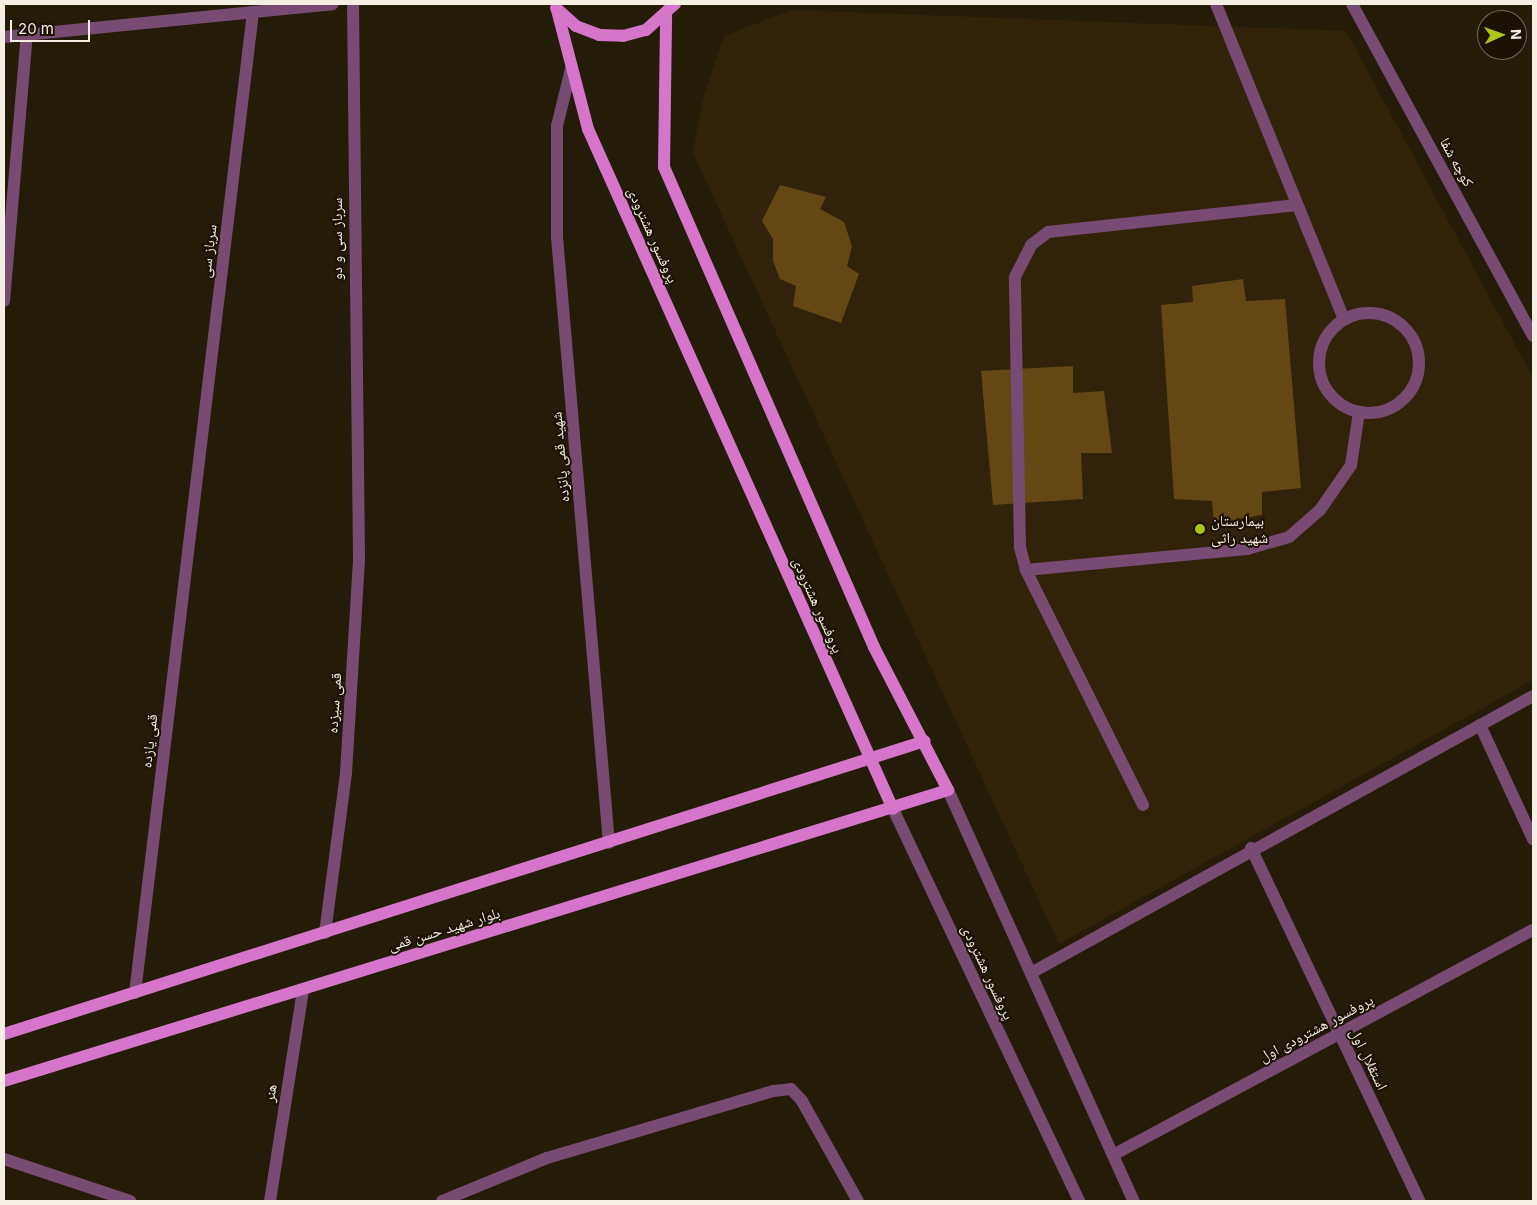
<!DOCTYPE html>
<html>
<head>
<meta charset="utf-8">
<style>
	body { margin:0 }
	#map { position:relative; width:1537px; height:1205px; overflow:hidden; background:#251b09; font-family:Inter,"Noto Naskh Arabic",sans-serif }
	div>[style] { position:absolute }
	.built>* { inset:0; background:#30230a }
	.building>* { inset:0; background:#634814 }
	.service>* { height:12px; margin:-6px; padding:0 6px; transform-origin:6px; border-radius:6px; background:#784b73 }
	.service>.ring { margin:-6px; padding:0; box-sizing:content-box; background:none; border:12px solid #784b73; border-radius:50% }
	.minor>* { height:12px; margin:-6px; padding:0 6px; transform-origin:6px; border-radius:6px; background:#784b73 }
	.tertiary>* { height:12px; margin:-6px; padding:0 6px; transform-origin:6px; border-radius:6px; background:#784b73 }
	.primary>* { height:12px; margin:-6px; padding:0 6px; transform-origin:6px; border-radius:6px; background:#d576cb }
	.dots>* { width:14px; height:14px; translate:-50% -50%; box-sizing:border-box; border:2px solid #1b1203; border-radius:50% }
	span { translate:-50% -50%; white-space:nowrap; text-align:center; line-height:1.15; -webkit-text-stroke:4px #1b1203; paint-order:stroke }
	.street-label { font-size:15px; color:#f4eee3 }
	.poi-label { font-size:15px; color:#f4eee3 }
	.left { translate:0 -50%; text-align:left }
	.frame { position:absolute; inset:0; border:5px solid #f4eee3; pointer-events:none }
	.north { position:absolute; left:1477px; top:10px; width:50px; height:50px; box-sizing:border-box; background:#1b1203; border:1px solid #726a5d; border-radius:50%; rotate:88deg; font-size:14px; font-weight:700; line-height:20px; text-align:center; color:#f4eee3 }
	.north::after { content:''; display:block; margin:auto; width:18px; height:22px; background:#aac719; clip-path:polygon(50% 0,100% 100%,50% 72%,0 100%) }
	.scale { position:absolute; left:10px; top:20px; width:80px; height:22px; box-sizing:border-box; border:2px solid #f4eee3; border-top:0; padding-left:6px; font-size:15px; line-height:18px; white-space:nowrap; color:#f4eee3; -webkit-text-stroke:4px #1b1203; paint-order:stroke }
</style>
</head>
<body>
<div id="map">
	<div class="built">
		<i style="clip-path:polygon(792px 10px,1346px 31px,1533px 378px,1533px 680px,1059px 944px,693px 153px,702px 102px,724px 36px)"></i>
	</div>
	<div class="building">
		<i style="clip-path:polygon(780px 185px,826px 197px,820px 209px,844px 222px,852px 246px,847px 266px,859px 274px,841px 323px,793px 306px,796px 286px,780px 279px,773px 261px,773px 239px,762px 221px)"></i>
		<i style="clip-path:polygon(1243px 279px,1246px 301px,1285px 299px,1301px 488px,1262px 492px,1262px 515px,1214px 523px,1212px 501px,1174px 499px,1161px 305px,1193px 302px,1192px 286px)"></i>
		<i style="clip-path:polygon(1073px 366px,1073px 393px,1104px 391px,1112px 453px,1081px 453px,1083px 499px,993px 505px,981px 371px)"></i>
	</div>
	<div class="service">
		<i style="left:1216px;top:4px;width:340px;rotate:67.9deg"></i>
		<i class="ring" style="left:1319px;top:313px;width:88px;height:88px"></i>
		<i style="left:1026px;top:570px;width:222px;rotate:-5.4deg"></i>
		<i style="left:1247px;top:549px;width:44px;rotate:-15.9deg"></i>
		<i style="left:1289px;top:537px;width:41px;rotate:-41.1deg"></i>
		<i style="left:1320px;top:510px;width:55px;rotate:-55.4deg"></i>
		<i style="left:1351px;top:465px;width:54px;rotate:-81.4deg"></i>
		<i style="left:1143px;top:805px;width:263px;rotate:-116.5deg"></i>
		<i style="left:1026px;top:570px;width:24px;rotate:-105deg"></i>
		<i style="left:1020px;top:547px;width:270px;rotate:-91.1deg"></i>
		<i style="left:1015px;top:277px;width:36px;rotate:-63deg"></i>
		<i style="left:1031px;top:245px;width:21px;rotate:-37deg"></i>
		<i style="left:1048px;top:232px;width:250px;rotate:-6.2deg"></i>
	</div>
	<div class="minor">
		<i style="left:1352px;top:4px;width:378px;rotate:61.4deg"></i>
		<i style="left:571px;top:69px;width:59px;rotate:103.8deg"></i>
		<i style="left:557px;top:126px;width:111px;rotate:90deg"></i>
		<i style="left:557px;top:237px;width:608px;rotate:85.1deg"></i>
		<i style="left:4px;top:301px;width:267px;rotate:-85.1deg"></i>
		<i style="left:1480px;top:725px;width:126px;rotate:65.1deg"></i>
		<i style="left:1251px;top:848px;width:391px;rotate:64.5deg"></i>
		<i style="left:325px;top:933px;width:161px;rotate:-82.5deg"></i>
		<i style="left:346px;top:773px;width:215px;rotate:-86.5deg"></i>
		<i style="left:359px;top:558px;width:554px;rotate:-90.62deg"></i>
		<i style="left:1031px;top:973px;width:573px;rotate:-28.89deg"></i>
		<i style="left:135px;top:993px;width:988px;rotate:-83.14deg"></i>
		<i style="left:1113px;top:1155px;width:476px;rotate:-28.2deg"></i>
		<i style="left:4px;top:1159px;width:133px;rotate:18.4deg"></i>
		<i style="left:442px;top:1201px;width:113px;rotate:-22.3deg"></i>
		<i style="left:547px;top:1158px;width:236px;rotate:-16.5deg"></i>
		<i style="left:773px;top:1091px;width:18px;rotate:-6deg"></i>
		<i style="left:791px;top:1089px;width:16px;rotate:47deg"></i>
		<i style="left:802px;top:1101px;width:115px;rotate:60.8deg"></i>
	</div>
	<div class="tertiary">
		<i style="left:4px;top:37px;width:330px;rotate:-5.7deg"></i>
		<i style="left:948px;top:790px;width:451px;rotate:65.7deg"></i>
		<i style="left:893px;top:809px;width:434px;rotate:64.6deg"></i>
		<i style="left:270px;top:1201px;width:214px;rotate:-81.1deg"></i>
	</div>
	<div class="primary">
		<i style="left:556px;top:8px;width:27px;rotate:42deg"></i>
		<i style="left:576px;top:26px;width:25px;rotate:21deg"></i>
		<i style="left:599px;top:35px;width:24px;rotate:2deg"></i>
		<i style="left:623px;top:36px;width:24px;rotate:-15deg"></i>
		<i style="left:646px;top:30px;width:39px;rotate:-42deg"></i>
		<i style="left:557px;top:10px;width:123px;rotate:75.4deg"></i>
		<i style="left:588px;top:129px;width:745px;rotate:65.84deg"></i>
		<i style="left:4px;top:1034px;width:966px;rotate:-17.65deg"></i>
		<i style="left:4px;top:1081px;width:988px;rotate:-17.13deg"></i>
		<i style="left:948px;top:790px;width:161px;rotate:-117.4deg"></i>
		<i style="left:874px;top:647px;width:524px;rotate:-113.63deg"></i>
		<i style="left:664px;top:167px;width:151px;rotate:-89.2deg"></i>
	</div>
	<div class="dots">
		<i style="left:1200px;top:529px;background:#aac719"></i>
	</div>
	<div class="street-label">
		<span style="left:1457px;top:162px;rotate:61deg">کوچه شفا</span>
		<span style="left:653px;top:235px;rotate:66deg">پروفسور هشترودی</span>
		<span style="left:337px;top:239px;rotate:-90deg">سرباز سی و دو</span>
		<span style="left:208px;top:251px;rotate:-83deg">سرباز سی</span>
		<span style="left:560px;top:457px;rotate:-95deg">شهید قمی پانزده</span>
		<span style="left:818px;top:605px;rotate:66deg">پروفسور هشترودی</span>
		<span style="left:334px;top:703px;rotate:-86deg">قمی سیزده</span>
		<span style="left:149px;top:741px;rotate:-83deg">قمی یازده</span>
		<span style="left:444px;top:929px;rotate:-17deg">بلوار شهید حسن قمی</span>
		<span style="left:988px;top:972px;rotate:65deg">پروفسور هشترودی</span>
		<span style="left:1316px;top:1028px;rotate:-28deg">پروفسور هشترودی اول</span>
		<span style="left:1369px;top:1059px;rotate:64deg">استقلال اول</span>
		<span style="left:270px;top:1093px;rotate:-81deg">هنر</span>
	</div>
	<div class="poi-label">
		<span class="left" style="left:1211px;top:529px">بیمارستان<br>شهید راثی</span>
	</div>
	<div class="frame"></div>
	<div class="north">N</div>
	<div class="scale">20 m</div>
</div>
</body>
</html>
